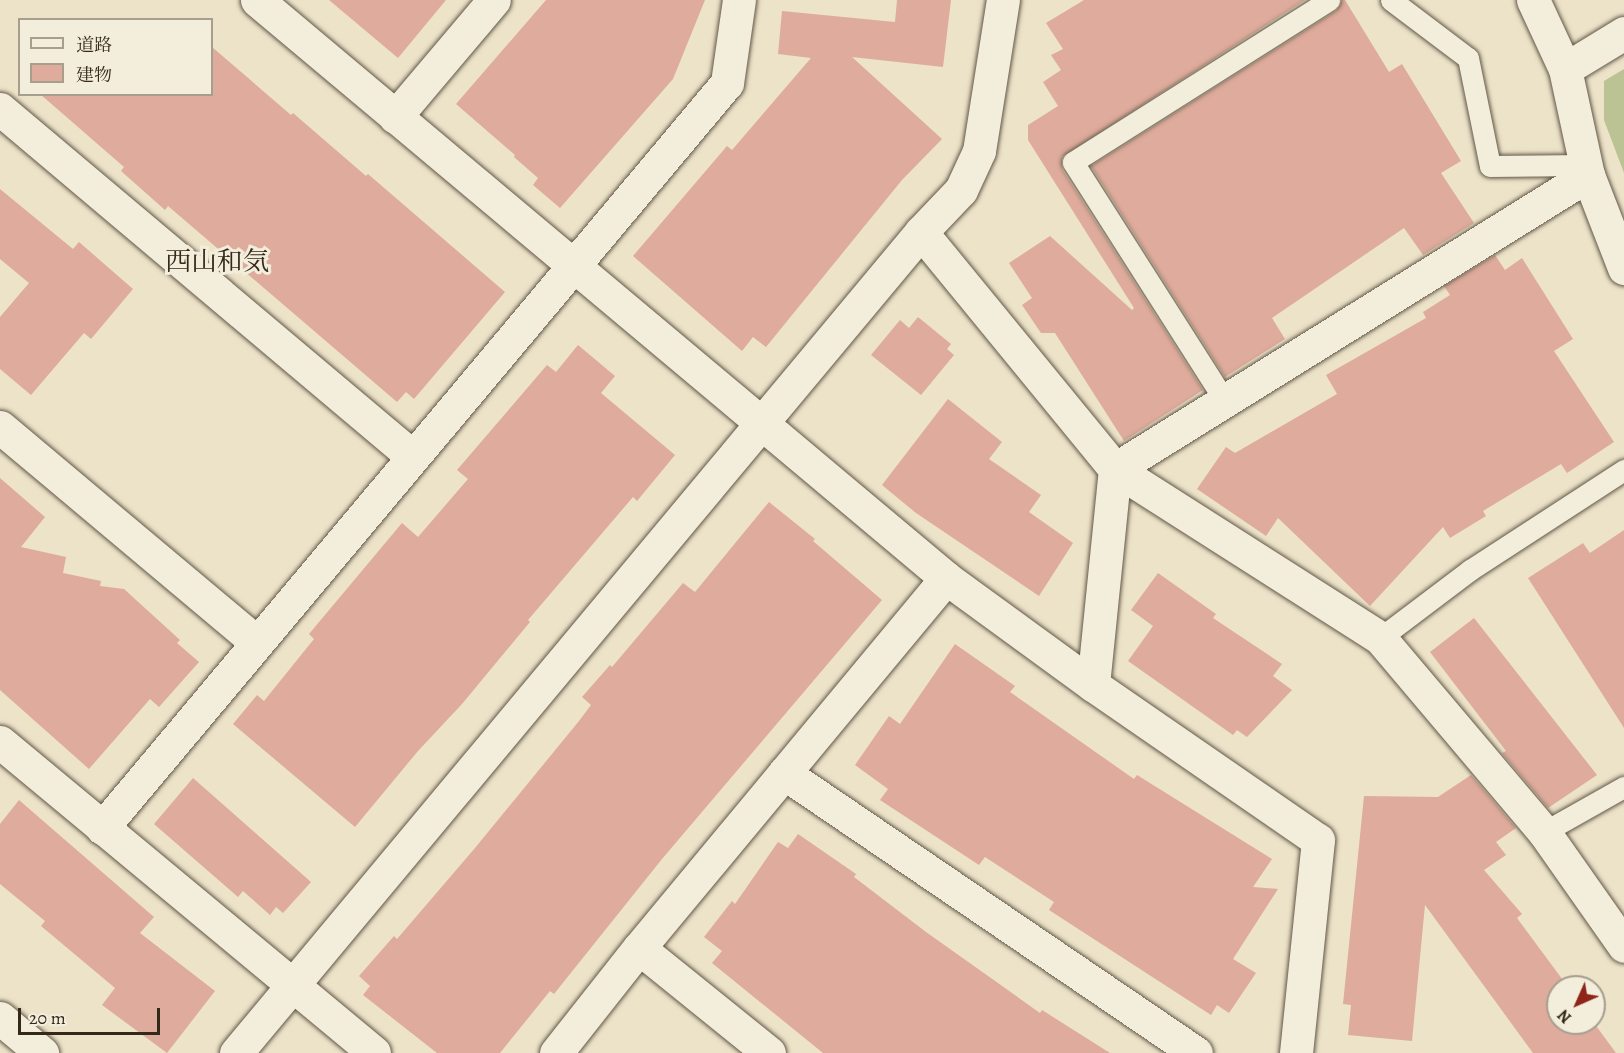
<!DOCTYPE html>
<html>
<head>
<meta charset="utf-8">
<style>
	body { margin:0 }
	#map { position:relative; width:1624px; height:1053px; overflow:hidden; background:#ece3c9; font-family:Alegreya,"Noto Serif JP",serif }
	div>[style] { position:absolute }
	.green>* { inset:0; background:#bbc394 }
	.building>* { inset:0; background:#deab9c }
	.roads { filter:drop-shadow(0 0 2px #625746) drop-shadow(0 0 2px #625746) }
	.service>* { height:21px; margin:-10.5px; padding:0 10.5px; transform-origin:10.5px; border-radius:10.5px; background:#f3eddc }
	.minor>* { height:33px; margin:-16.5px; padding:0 16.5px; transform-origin:16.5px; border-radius:16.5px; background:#f3eddc }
	.tertiary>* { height:33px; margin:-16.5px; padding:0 16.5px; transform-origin:16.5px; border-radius:16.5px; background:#f3eddc }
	span { translate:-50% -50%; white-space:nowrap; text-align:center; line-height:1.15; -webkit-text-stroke:6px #f3eddc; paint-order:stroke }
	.neighbourhood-label { font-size:26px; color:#34281a }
	.legend { position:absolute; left:18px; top:18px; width:195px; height:78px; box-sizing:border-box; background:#f3eddc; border:2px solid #a79e8e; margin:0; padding:8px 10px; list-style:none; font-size:18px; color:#34281a }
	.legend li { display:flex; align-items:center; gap:12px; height:30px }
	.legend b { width:30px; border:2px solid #a79e8e }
	.north { position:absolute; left:1546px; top:975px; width:60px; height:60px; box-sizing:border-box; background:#f3eddc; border:2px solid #a79e8e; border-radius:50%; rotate:225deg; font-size:16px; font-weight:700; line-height:24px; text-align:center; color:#34281a }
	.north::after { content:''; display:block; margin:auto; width:21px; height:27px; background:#8f2418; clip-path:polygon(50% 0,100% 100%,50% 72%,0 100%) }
	.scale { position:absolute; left:18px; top:1008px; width:142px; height:27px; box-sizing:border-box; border:3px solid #34281a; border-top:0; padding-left:8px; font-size:18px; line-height:21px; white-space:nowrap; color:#34281a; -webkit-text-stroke:4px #f3eddc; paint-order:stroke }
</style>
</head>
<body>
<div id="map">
	<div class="green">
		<i style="clip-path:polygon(1624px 69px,1624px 173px,1604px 120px,1604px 81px)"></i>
	</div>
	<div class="building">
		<i style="clip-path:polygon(329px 0,446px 0,398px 58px)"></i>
		<i style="clip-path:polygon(546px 0,705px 0,673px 79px,560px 208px,533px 185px,538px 178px,514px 157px,515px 155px,456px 104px)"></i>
		<i style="clip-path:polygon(897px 0,951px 0,943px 67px,852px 57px,942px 139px,902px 180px,766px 347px,753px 337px,742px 351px,633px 256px,727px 146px,732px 150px,811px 58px,778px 54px,782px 11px,895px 22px)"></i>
		<i style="clip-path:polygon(1084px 0,1305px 0,1062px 157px,1062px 169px,1203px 390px,1124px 441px,1055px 333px,1041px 333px,1022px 305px,1032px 298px,1009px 263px,1050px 236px,1132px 310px,1134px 308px,1028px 140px,1028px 125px,1058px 106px,1043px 82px,1061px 70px,1051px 55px,1063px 49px,1046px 23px)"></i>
		<i style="clip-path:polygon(1342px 0,1345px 0,1389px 72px,1402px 64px,1461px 161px,1441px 173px,1474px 223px,1423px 255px,1404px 228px,1272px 318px,1285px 339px,1225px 377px,1091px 166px,1336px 11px)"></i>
		<i style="clip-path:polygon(212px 47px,291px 115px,293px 113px,366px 176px,368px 174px,505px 292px,414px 399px,406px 392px,397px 402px,168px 206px,165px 210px,121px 171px,124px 167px,40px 94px,212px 94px)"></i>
		<i style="clip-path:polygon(0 189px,73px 249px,79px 242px,133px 289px,91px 339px,84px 333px,31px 395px,0 369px,0 317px,29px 283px,0 259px)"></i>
		<i style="clip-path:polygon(1495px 255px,1505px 270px,1522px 258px,1573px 339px,1554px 351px,1614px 442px,1567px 473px,1561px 464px,1483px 511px,1486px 516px,1450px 538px,1443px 527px,1370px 606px,1278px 518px,1266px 536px,1197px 489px,1226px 447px,1235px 453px,1337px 394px,1326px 375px,1426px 318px,1423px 312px,1450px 295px,1444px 286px)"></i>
		<i style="clip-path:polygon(918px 317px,951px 344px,947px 349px,954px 355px,921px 395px,871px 355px,900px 320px,909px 328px)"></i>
		<i style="clip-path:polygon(578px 345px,615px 376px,601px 393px,675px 455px,637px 501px,633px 497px,528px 620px,530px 622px,462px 704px,418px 751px,355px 827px,233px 724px,257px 695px,264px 701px,314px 639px,309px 634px,402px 523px,418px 537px,468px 479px,457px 470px,547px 365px,556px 372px)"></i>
		<i style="clip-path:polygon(948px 399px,1002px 442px,989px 459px,1041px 495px,1029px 512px,1073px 543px,1039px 596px,916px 513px,882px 485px)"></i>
		<i style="clip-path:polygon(0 478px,45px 517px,21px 547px,66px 557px,63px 573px,101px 581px,100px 586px,124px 589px,180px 640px,177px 643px,199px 662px,159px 707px,150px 699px,89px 769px,0 690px)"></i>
		<i style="clip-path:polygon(769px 502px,815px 539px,813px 541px,882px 600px,662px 859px,554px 994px,550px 991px,500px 1053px,437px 1053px,363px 995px,370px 986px,359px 976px,394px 936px,397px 939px,475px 848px,579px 721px,591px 705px,582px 697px,610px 665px,612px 667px,683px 583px,695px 592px)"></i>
		<i style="clip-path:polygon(1624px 530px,1624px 728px,1528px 578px,1583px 543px,1590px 553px)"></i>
		<i style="clip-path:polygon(1158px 573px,1216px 614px,1213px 618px,1282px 664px,1273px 676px,1292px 690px,1247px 737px,1237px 730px,1233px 735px,1128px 661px,1153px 626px,1131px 610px)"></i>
		<i style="clip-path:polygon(1474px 618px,1597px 775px,1548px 808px,1502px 753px,1506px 751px,1430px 652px)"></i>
		<i style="clip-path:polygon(955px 644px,1015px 686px,1010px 692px,1134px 779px,1137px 775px,1272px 859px,1253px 887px,1278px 889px,1233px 959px,1256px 973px,1229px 1013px,1217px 1005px,1211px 1015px,1049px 910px,1054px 902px,985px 857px,979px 865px,880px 800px,888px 789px,855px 765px,889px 716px,900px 724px)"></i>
		<i style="clip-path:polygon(1471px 775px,1516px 828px,1496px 842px,1506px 855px,1484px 870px,1522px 914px,1517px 918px,1568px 987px,1558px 987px,1558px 1023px,1594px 1023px,1616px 1053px,1533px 1053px,1425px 905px,1412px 1041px,1348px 1035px,1351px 1005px,1343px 1004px,1364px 796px,1438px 797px)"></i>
		<i style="clip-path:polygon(193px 778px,311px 882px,283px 913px,276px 907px,270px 915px,243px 891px,238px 897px,154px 824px)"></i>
		<i style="clip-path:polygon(19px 800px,154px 917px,140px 933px,215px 991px,167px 1053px,102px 1005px,115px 988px,41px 926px,45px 921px,0 884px,0 824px)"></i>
		<i style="clip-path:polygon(798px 834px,856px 874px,854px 877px,926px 932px,1040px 1013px,1042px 1010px,1110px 1053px,823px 1053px,712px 963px,722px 951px,704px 937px,732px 901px,735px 904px,778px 842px,788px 848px)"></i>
	</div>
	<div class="roads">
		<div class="service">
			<i style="left:1391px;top:0;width:96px;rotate:37deg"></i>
			<i style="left:1468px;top:58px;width:110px;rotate:78.5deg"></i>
			<i style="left:1490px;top:166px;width:95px;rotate:-0.6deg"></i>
			<i style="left:1225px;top:401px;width:283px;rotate:-122.5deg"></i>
			<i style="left:1073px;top:162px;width:303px;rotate:-32.3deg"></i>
			<i style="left:1380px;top:638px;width:113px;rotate:-37.1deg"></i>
			<i style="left:1470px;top:570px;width:184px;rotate:-33deg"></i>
			<i style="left:1544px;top:832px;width:92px;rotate:-29.4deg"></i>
		</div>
		<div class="minor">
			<i style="left:257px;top:0;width:899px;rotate:39.99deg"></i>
			<i style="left:946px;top:578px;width:182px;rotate:36.1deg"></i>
			<i style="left:1093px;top:685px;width:273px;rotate:34.6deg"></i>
			<i style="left:1318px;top:840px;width:214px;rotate:95.9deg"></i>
			<i style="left:1533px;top:0;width:76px;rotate:65.1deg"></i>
			<i style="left:1565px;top:69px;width:108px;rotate:77.8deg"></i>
			<i style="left:1588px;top:175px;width:100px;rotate:68.8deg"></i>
			<i style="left:1565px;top:69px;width:69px;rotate:-31.4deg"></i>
			<i style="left:0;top:109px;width:540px;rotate:40.12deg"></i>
			<i style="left:395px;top:117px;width:153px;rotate:-49.8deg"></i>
			<i style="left:921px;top:232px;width:306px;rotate:50.7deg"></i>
			<i style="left:1115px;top:469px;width:314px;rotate:32.5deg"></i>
			<i style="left:1380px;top:638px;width:254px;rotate:49.8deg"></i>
			<i style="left:1544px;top:832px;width:139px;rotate:54.9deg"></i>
			<i style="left:0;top:427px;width:334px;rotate:40deg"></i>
			<i style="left:1093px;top:685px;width:217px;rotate:-84.2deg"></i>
			<i style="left:1115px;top:469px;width:557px;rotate:-31.86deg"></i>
			<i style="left:0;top:742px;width:486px;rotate:39.7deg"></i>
			<i style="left:784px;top:773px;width:498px;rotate:34.2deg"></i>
			<i style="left:102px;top:828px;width:972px;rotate:-50.01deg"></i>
			<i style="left:727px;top:83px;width:84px;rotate:-81.8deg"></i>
			<i style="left:639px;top:948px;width:167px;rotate:38.9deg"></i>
			<i style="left:556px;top:1053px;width:134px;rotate:-51.7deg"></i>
			<i style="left:639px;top:948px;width:481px;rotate:-50.3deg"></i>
		</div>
		<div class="tertiary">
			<i style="left:0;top:1018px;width:55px;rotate:39.8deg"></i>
			<i style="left:236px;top:1053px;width:1069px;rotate:-50.16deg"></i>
			<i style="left:921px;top:232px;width:58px;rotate:-46.4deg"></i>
			<i style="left:961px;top:190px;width:43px;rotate:-65.2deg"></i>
			<i style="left:979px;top:151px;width:153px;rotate:-81deg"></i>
		</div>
	</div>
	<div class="neighbourhood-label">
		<span style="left:217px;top:262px">西山和気</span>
	</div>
	<ul class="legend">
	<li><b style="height:8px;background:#f3eddc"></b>道路</li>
	<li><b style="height:16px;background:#deab9c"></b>建物</li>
	</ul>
	<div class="north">N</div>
	<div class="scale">20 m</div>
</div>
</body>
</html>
